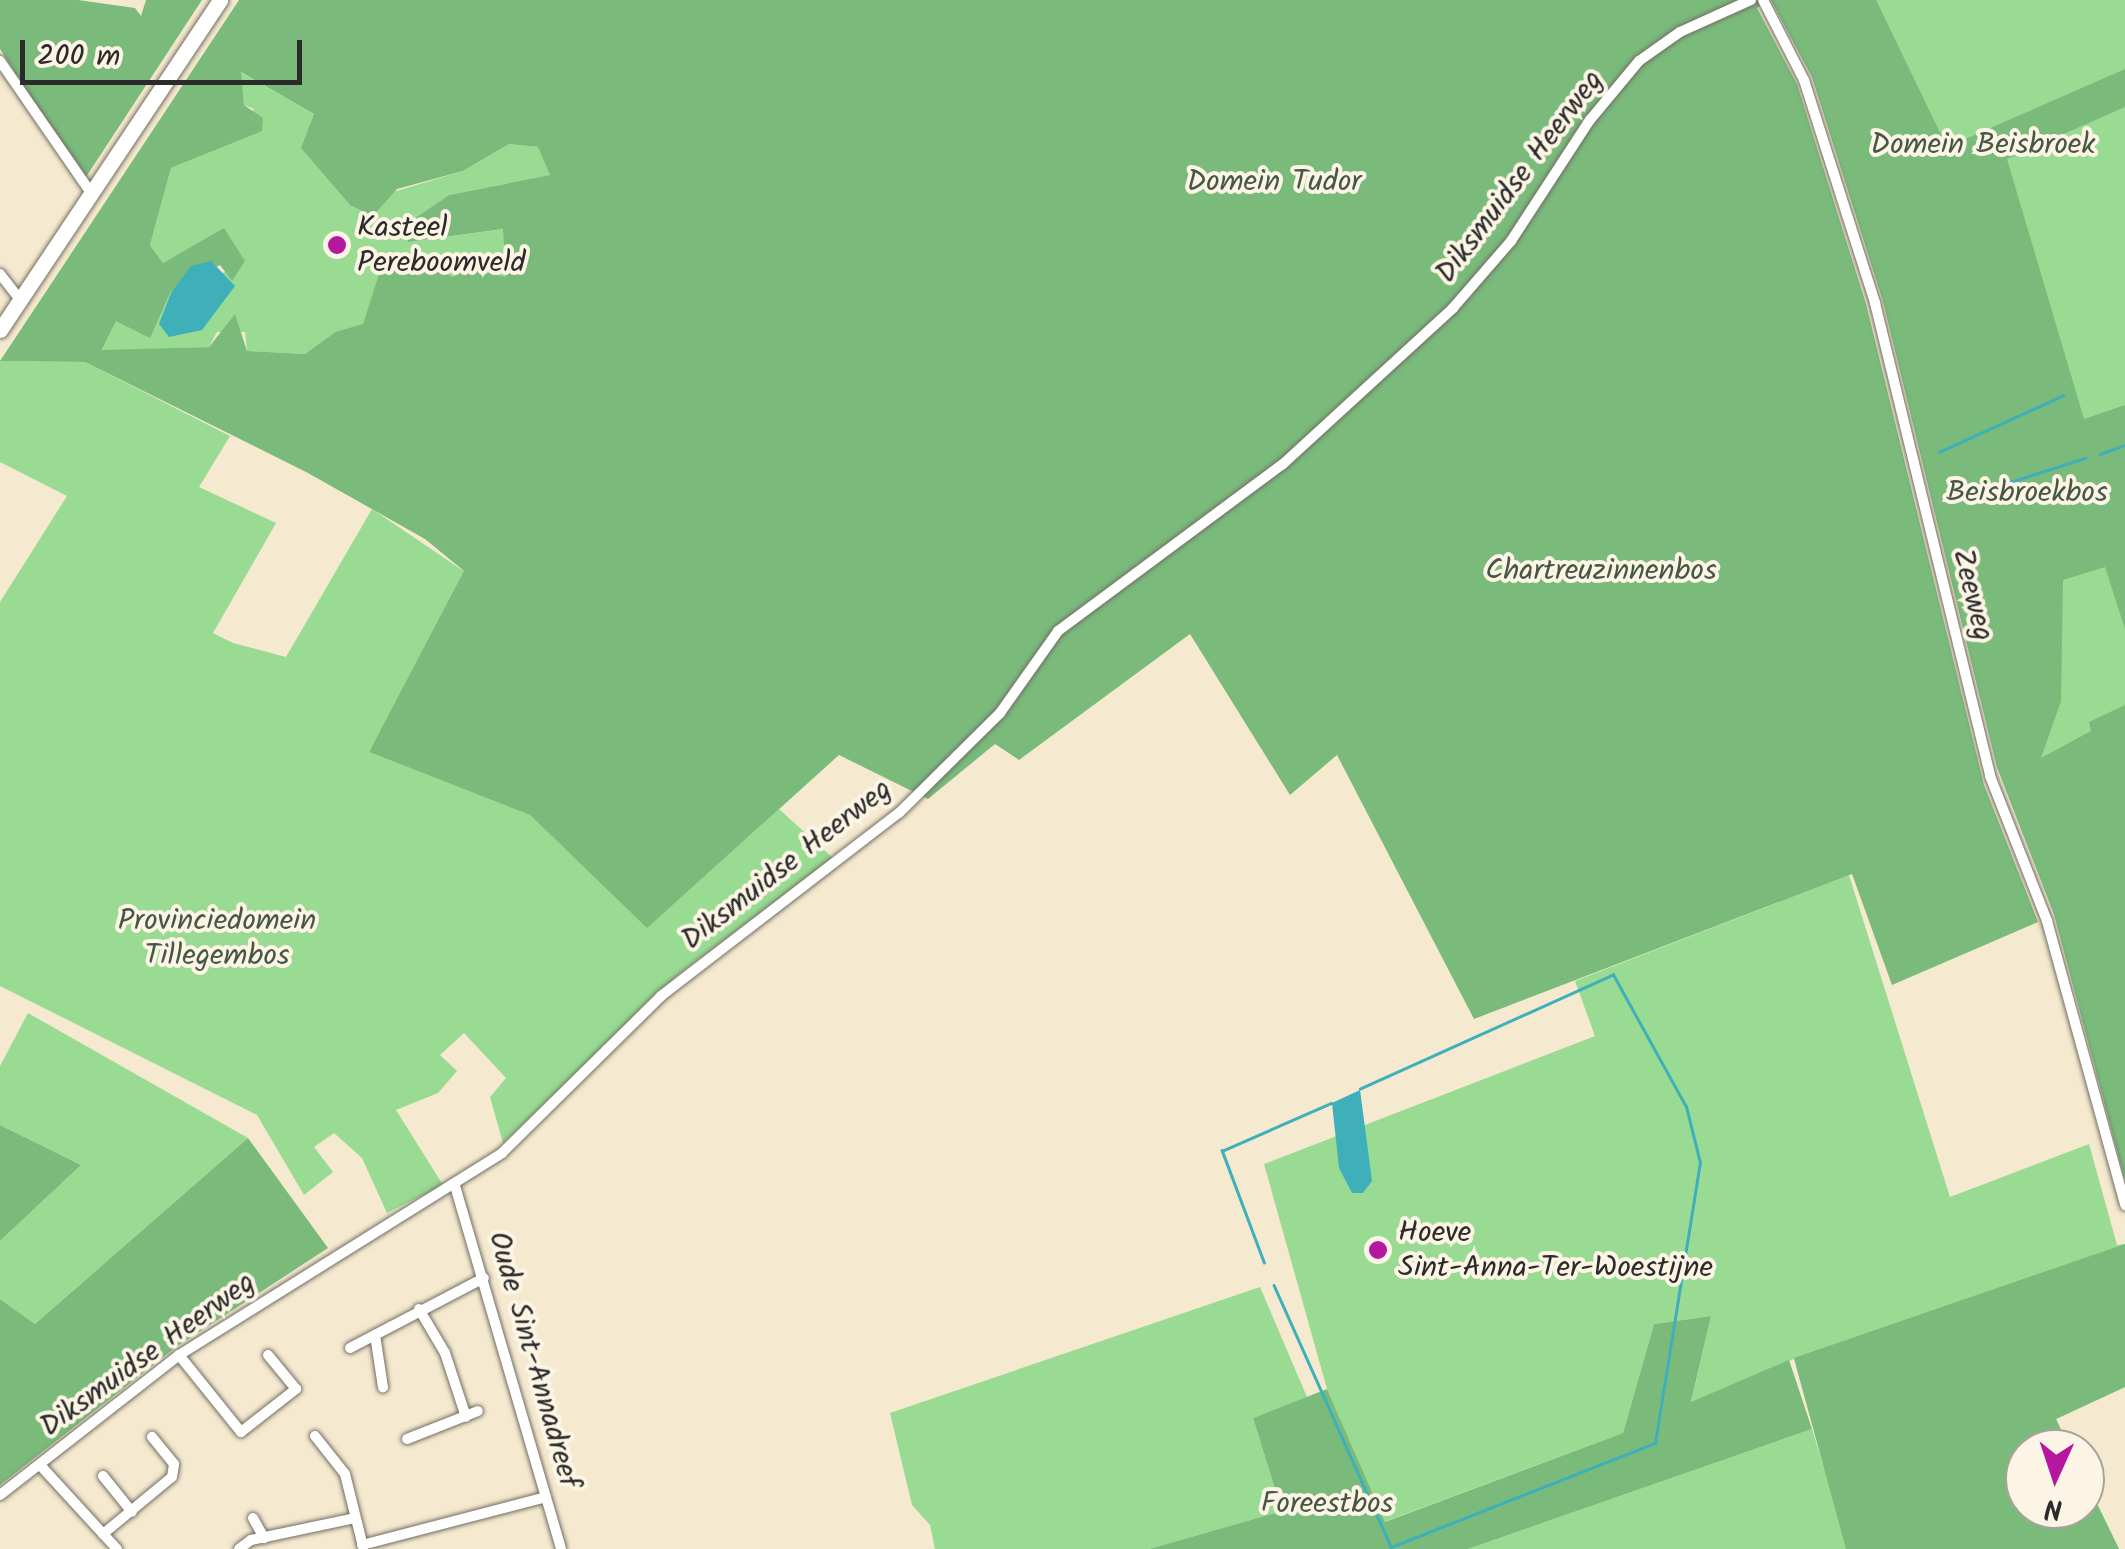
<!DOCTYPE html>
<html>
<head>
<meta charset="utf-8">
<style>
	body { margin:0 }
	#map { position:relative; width:2125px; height:1549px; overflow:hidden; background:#f5e9cf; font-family:Kalam,sans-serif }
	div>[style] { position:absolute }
	.green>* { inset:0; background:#99db92 }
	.forest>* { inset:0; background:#7abb7c }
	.water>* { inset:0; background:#3fafba }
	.stream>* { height:2.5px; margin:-1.25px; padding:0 1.25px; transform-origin:1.25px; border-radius:1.25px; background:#3fafba }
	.roads { filter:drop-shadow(0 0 2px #726e64) drop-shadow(0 0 2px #726e64) }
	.minor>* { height:10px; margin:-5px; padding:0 5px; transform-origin:5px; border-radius:5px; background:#fff }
	.primary>* { height:15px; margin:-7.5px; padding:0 7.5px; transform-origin:7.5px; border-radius:7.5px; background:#fff }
	.dots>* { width:28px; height:28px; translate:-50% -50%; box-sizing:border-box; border:5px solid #fcf5e5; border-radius:50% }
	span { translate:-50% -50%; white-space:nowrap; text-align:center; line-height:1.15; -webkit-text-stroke:8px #fcf5e5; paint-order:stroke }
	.park-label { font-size:30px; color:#465745 }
	.street-label { font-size:30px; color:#2b2b2b }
	.poi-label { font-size:30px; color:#2b2b2b }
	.left { translate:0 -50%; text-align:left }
	.north { position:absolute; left:2005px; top:1429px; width:100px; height:100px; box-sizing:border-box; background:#fcf5e5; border:2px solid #a8a49b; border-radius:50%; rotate:183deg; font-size:28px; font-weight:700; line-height:40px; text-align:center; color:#2b2b2b }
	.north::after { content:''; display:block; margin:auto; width:35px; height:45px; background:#b5179e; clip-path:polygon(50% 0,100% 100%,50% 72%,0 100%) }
	.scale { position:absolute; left:20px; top:40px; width:282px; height:45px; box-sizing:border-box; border:5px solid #2b2b2b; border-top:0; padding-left:12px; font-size:30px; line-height:35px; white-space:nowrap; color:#2b2b2b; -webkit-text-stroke:8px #fcf5e5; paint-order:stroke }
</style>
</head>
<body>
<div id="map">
	<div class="green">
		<i style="clip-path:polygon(1771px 0,2125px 0,2125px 1180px,2054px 914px,1997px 767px,1883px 301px,1812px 77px)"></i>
		<i style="clip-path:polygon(240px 72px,314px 114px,302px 148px,350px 205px,463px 171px,509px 144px,539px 147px,551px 175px,449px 195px,405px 225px,408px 242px,504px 229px,507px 277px,454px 278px,406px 253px,382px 264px,363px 325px,335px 332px,305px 354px,247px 351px,245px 332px,217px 332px,209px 347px,102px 351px,116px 320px,150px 337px,171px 293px,227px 271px,224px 229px,163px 263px,150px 245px,171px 168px,220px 148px,254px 109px,244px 105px)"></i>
		<i style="clip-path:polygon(0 361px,85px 362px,230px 436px,199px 487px,276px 523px,213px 633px,233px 643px,286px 657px,372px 509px,465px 572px,369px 752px,530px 815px,647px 927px,779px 809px,833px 858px,678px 975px,503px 1143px,490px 1097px,506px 1078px,464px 1033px,440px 1055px,457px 1071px,438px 1093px,396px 1110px,443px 1185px,387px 1213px,362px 1158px,334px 1133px,314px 1147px,333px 1172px,304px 1195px,257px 1115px,0 986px,0 602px,67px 496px,0 462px)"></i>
		<i style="clip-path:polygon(1849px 875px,1950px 1197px,2089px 1144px,2117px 1245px,2125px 1244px,2125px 1387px,2056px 1419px,2070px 1449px,2025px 1449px,2025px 1509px,2085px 1509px,2085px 1479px,2119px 1549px,1468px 1549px,1812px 1429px,1827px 1478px,1794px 1359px,1691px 1403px,1711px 1316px,1654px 1324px,1623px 1433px,1384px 1522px,1327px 1389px,1264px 1164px,1595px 1036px,1575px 981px)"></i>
		<i style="clip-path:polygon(28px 1013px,248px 1138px,35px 1324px,0 1299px,0 1241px,81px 1165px,0 1125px,0 1066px)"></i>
		<i style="clip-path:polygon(1260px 1287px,1307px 1397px,1253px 1418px,1282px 1511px,1149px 1549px,935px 1549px,930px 1525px,912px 1505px,890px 1413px)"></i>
	</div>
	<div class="forest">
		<i style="clip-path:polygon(0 0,78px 0,135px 8px,141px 16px,146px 0,202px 0,84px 180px,0 49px)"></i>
		<i style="clip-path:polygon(evenodd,239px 0,1769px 0,1757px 8px,1797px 84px,1866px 304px,1984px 785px,2038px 922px,1892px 985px,1852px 874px,1474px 1019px,1337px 755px,1290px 795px,1190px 634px,1019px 760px,995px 744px,928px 799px,839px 755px,647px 928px,530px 815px,369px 752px,464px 571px,425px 539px,308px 473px,85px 362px,0 361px,239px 0,241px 72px,314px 114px,301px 148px,350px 205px,373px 216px,397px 189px,463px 171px,509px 144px,538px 147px,550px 175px,449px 195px,405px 225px,408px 242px,503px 229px,506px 277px,468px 268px,453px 277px,406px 253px,382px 264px,363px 324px,335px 332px,305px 354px,247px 351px,235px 314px,209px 347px,102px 350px,116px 321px,150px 338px,171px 292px,220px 265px,232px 281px,245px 261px,224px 228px,163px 263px,150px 245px,171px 168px,262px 131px,263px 118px,244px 105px,241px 72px)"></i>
		<i style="clip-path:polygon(1771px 0,1876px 0,1947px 147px,2125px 69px,2125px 107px,2007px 159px,2084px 419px,2125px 405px,2125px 629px,2105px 567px,2063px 580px,2061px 701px,2041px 758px,2091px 731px,2089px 722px,2125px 705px,2125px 1180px,2054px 914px,1997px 767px,1883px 301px,1812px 77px)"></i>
		<i style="clip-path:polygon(0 1125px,81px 1165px,0 1241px)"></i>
		<i style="clip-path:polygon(248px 1138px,328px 1248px,176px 1347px,0 1485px,0 1299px,35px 1324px)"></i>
		<i style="clip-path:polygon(2125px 1244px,2125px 1387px,2056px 1419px,2070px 1449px,2025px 1449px,2025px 1509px,2085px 1509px,2085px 1479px,2119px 1549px,1846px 1549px,1794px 1358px)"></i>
		<i style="clip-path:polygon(1711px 1316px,1691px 1402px,1789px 1360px,1812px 1429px,1468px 1549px,1149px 1549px,1282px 1511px,1253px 1418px,1327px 1389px,1385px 1522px,1623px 1433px,1654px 1324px)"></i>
	</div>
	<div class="water">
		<i style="clip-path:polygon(211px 261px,235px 286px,202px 330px,169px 337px,159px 324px,171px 293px,191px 266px)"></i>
		<i style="clip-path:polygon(1360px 1090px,1372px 1181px,1363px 1193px,1352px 1193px,1339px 1168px,1332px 1103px)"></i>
	</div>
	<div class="stream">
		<i style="left:1939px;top:452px;width:137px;rotate:-24.5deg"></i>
		<i style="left:2100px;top:454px;width:27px;rotate:-20deg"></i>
		<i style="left:1951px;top:501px;width:141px;rotate:-17.8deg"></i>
		<i style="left:1264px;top:1263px;width:120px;rotate:-110.6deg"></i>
		<i style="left:1222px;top:1151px;width:119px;rotate:-23.8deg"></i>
		<i style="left:1274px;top:1285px;width:287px;rotate:65.9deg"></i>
		<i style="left:1391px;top:1547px;width:284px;rotate:-21.5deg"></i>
		<i style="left:1655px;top:1443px;width:284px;rotate:-80.9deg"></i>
		<i style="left:1700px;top:1163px;width:58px;rotate:-104deg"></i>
		<i style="left:1686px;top:1107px;width:151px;rotate:-118.9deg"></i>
		<i style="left:1613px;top:975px;width:277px;rotate:155.7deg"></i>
	</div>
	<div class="roads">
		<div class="minor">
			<i style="left:1763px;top:0;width:90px;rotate:62.9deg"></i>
			<i style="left:1804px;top:80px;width:234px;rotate:72.3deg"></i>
			<i style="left:1875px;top:303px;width:487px;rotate:76.3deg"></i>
			<i style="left:1990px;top:776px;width:156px;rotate:68.5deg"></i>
			<i style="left:2047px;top:921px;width:295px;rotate:74.6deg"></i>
			<i style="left:0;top:61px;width:160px;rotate:55.4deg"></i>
			<i style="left:0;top:274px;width:33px;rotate:52deg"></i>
			<i style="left:455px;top:1186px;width:378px;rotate:73.7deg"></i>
			<i style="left:419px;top:1309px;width:51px;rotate:59.4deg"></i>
			<i style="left:445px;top:1353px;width:67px;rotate:71.8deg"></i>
			<i style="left:375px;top:1335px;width:53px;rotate:81.3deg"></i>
			<i style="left:350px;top:1348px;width:151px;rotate:-27.6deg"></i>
			<i style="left:179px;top:1355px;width:99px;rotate:51.2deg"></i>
			<i style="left:241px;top:1432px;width:70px;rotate:-38deg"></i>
			<i style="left:296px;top:1389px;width:44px;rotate:-129.5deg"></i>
			<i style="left:315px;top:1436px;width:48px;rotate:51.7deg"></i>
			<i style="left:345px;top:1474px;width:75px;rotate:76.1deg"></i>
			<i style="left:407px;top:1439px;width:76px;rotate:-21.5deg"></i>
			<i style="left:40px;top:1465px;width:114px;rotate:47.5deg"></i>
			<i style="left:103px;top:1476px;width:46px;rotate:51.1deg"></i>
			<i style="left:0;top:1495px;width:227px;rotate:-38deg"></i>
			<i style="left:179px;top:1355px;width:381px;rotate:-32deg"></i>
			<i style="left:502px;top:1153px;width:223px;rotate:-44.6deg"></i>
			<i style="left:661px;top:996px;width:300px;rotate:-37.6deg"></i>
			<i style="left:899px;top:813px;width:142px;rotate:-44.7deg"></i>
			<i style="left:1000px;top:713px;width:100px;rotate:-54.7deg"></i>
			<i style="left:1058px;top:631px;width:280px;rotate:-36.6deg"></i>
			<i style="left:1283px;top:464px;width:231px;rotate:-42.5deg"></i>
			<i style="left:1453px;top:308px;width:89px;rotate:-49.1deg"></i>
			<i style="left:1511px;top:241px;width:145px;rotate:-56.9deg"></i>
			<i style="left:1590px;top:120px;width:77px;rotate:-50.3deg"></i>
			<i style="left:1639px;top:61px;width:50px;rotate:-35.3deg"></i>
			<i style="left:1680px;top:32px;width:78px;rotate:-24.3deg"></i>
			<i style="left:253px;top:1518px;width:23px;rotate:61deg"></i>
			<i style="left:103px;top:1534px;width:89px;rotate:-39.6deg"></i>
			<i style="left:172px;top:1477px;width:13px;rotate:-81deg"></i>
			<i style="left:174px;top:1464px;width:35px;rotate:-129deg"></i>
			<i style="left:362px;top:1545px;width:190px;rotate:-14.6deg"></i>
			<i style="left:239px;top:1549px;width:15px;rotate:-37deg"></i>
			<i style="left:251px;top:1540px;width:106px;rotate:-11.9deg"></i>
		</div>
		<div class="primary">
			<i style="left:0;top:330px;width:397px;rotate:-56.3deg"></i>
		</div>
	</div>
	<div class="dots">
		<i style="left:337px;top:245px;background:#b5179e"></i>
		<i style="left:1378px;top:1250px;background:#b5179e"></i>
	</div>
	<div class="park-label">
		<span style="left:1983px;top:145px">Domein Beisbroek</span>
		<span style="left:1274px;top:182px">Domein Tudor</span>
		<span style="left:2027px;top:493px">Beisbroekbos</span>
		<span style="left:1601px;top:571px">Chartreuzinnenbos</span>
		<span style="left:217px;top:938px">Provinciedomein<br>Tillegembos</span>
		<span style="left:1327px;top:1504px">Foreestbos</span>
	</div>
	<div class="street-label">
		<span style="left:1520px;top:177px;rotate:-53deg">Diksmuidse Heerweg</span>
		<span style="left:1972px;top:595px;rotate:76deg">Zeeweg</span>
		<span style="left:787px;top:865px;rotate:-38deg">Diksmuidse Heerweg</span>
		<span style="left:148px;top:1355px;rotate:-36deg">Diksmuidse Heerweg</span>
		<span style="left:533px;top:1360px;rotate:74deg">Oude Sint-Annadreef</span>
	</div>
	<div class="poi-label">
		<span class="left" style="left:357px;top:245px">Kasteel<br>Pereboomveld</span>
		<span class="left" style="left:1398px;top:1250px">Hoeve<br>Sint-Anna-Ter-Woestijne</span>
	</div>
	<div class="north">N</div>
	<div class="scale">200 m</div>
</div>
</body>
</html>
